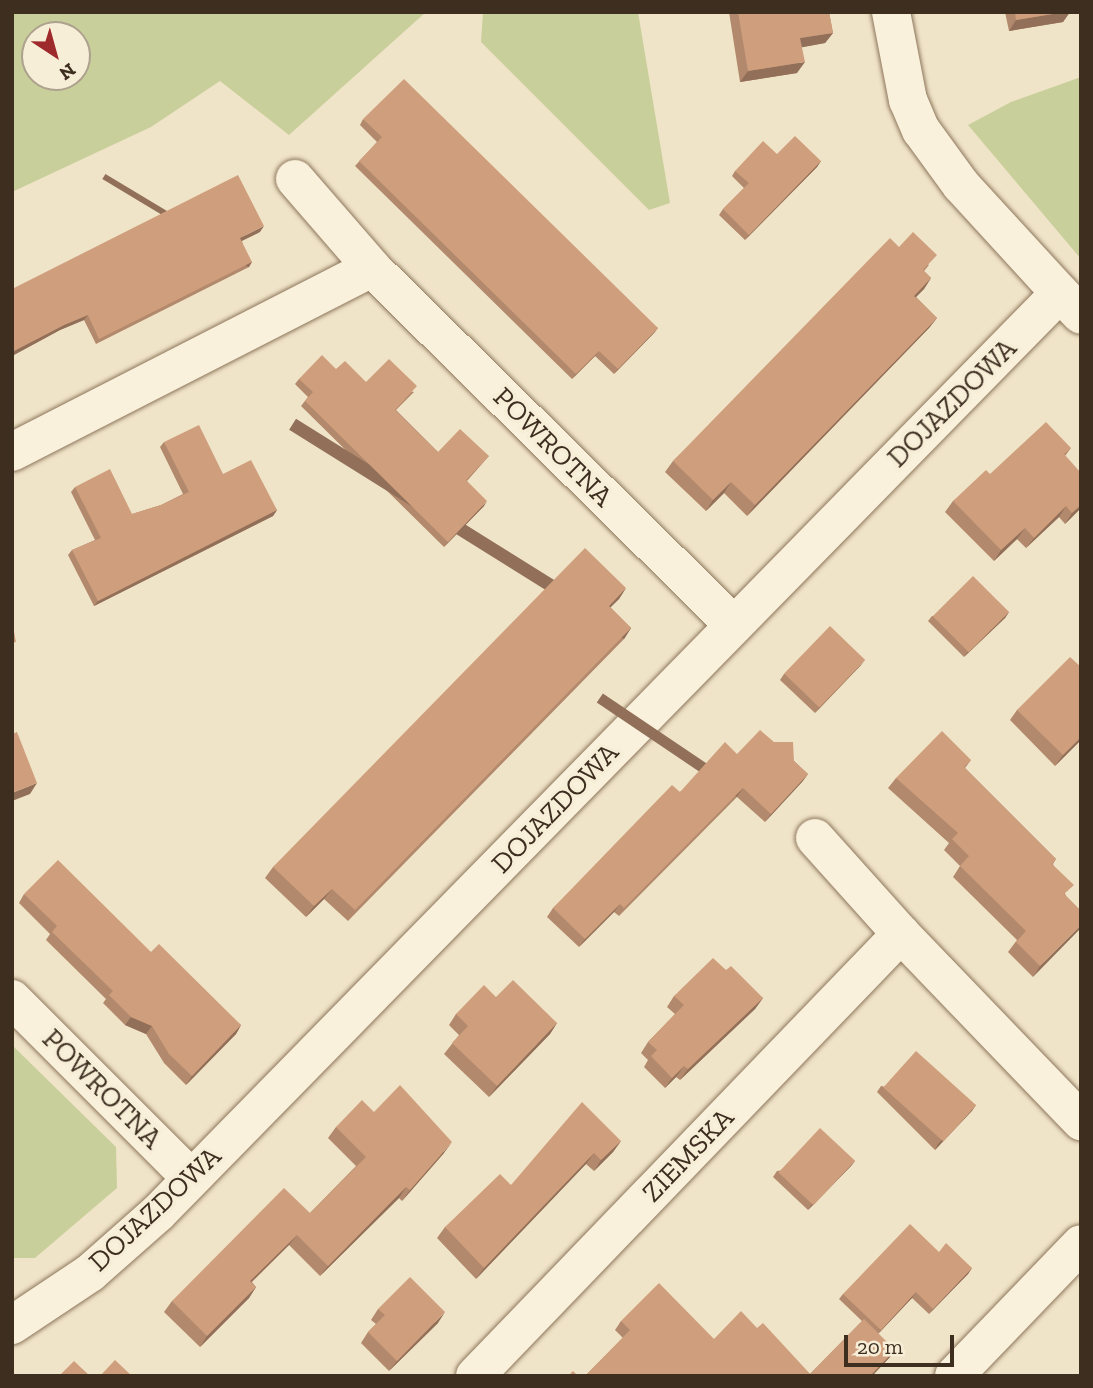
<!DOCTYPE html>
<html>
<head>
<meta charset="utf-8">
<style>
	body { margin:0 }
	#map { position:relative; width:1093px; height:1388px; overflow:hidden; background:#f0e4c8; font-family:"Zilla Slab",serif }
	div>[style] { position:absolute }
	.green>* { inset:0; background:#c9cf9b }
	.roads { filter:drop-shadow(0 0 2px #8d765c) drop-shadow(0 0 2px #8d765c) }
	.minor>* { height:38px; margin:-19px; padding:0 19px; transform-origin:19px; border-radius:19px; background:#faf1dc }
	.wall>* { inset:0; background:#b2896c }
	.shaded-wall>* { inset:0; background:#916f58; transform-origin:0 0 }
	.building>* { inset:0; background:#cf9f7d; transform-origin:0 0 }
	span { translate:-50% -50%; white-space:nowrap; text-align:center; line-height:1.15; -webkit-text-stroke:7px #f7eed8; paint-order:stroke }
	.street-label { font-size:28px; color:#3d2e20 }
	.frame { position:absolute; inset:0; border:14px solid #3d2e20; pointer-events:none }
	.north { position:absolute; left:21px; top:21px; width:70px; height:70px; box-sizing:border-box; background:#f7eed8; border:2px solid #ada18e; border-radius:50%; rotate:144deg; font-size:19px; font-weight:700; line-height:28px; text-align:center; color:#3d2e20 }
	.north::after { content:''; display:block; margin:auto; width:24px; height:32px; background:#9e2a2b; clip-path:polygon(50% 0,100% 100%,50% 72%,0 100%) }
	.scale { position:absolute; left:844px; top:1335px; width:110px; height:32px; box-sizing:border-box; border:4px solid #3d2e20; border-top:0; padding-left:9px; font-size:21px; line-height:24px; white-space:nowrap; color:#3d2e20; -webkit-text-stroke:5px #f7eed8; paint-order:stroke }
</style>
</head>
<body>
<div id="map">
	<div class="green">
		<i style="clip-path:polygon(evenodd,12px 12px,426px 12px,289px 135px,220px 81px,151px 127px,12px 192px,12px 12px,35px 35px,77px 35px,77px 77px,35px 77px,35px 35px)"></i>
		<i style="clip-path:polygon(483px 12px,638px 12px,670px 203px,649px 210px,481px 42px)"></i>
		<i style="clip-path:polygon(1081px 77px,1081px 259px,968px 125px,1011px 102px)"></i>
		<i style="clip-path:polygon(12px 1045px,116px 1147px,117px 1188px,35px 1258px,12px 1258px)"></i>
	</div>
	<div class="roads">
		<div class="minor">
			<i style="left:891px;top:12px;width:90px;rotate:79.1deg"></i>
			<i style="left:908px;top:100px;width:33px;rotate:67deg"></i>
			<i style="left:921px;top:130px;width:68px;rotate:54deg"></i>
			<i style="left:961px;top:185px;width:147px;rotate:47.5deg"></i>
			<i style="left:295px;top:179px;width:118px;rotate:49.1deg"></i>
			<i style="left:12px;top:452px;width:404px;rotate:-27.1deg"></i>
			<i style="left:372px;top:268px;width:508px;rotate:44.6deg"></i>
			<i style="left:815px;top:838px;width:129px;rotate:48.1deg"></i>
			<i style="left:12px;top:999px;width:253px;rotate:45deg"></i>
			<i style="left:12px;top:1325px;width:94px;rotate:-33.7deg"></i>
			<i style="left:90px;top:1273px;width:91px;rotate:-41.4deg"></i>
			<i style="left:158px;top:1213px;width:1288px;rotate:-45.57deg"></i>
			<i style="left:1060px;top:293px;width:30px;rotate:46deg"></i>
			<i style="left:475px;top:1376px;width:614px;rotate:-46.06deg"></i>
			<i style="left:901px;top:934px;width:260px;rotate:46.1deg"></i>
			<i style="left:954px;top:1376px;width:183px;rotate:-46.1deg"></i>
		</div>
	</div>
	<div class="wall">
		<i style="clip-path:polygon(729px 12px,829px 12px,833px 33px,825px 43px,802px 47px,797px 73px,740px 82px)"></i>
		<i style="clip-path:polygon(1005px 12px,1070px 12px,1063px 22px,1009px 31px)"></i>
		<i style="clip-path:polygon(363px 119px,658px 328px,654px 333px,614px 374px,595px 356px,572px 379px,355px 166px,377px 142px,360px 125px)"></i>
		<i style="clip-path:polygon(777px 154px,821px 161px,817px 167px,745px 240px,719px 215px,723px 209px,744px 188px,732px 176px,735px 171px)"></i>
		<i style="clip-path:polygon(260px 232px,242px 241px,249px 267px,96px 344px,84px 320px,60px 330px,12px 356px,12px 289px)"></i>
		<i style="clip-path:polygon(899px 247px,929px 265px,924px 271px,931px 278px,924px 289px,916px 297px,937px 318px,929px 328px,747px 516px,724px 493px,706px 511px,665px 472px,673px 461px)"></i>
		<i style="clip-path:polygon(336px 369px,366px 382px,414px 392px,396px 410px,438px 452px,489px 456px,467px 481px,484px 506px,444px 547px,301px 406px,308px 397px,295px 384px,299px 379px)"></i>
		<i style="clip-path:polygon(164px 442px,223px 474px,277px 510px,273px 516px,94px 606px,68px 555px,72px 550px,95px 540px,71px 492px,75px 487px,132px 514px,161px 505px,183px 494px,160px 447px)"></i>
		<i style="clip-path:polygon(1071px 448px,1065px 456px,1081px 508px,1065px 524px,1059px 517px,1026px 548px,1017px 539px,994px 561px,945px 512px,953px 501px,990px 474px)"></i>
		<i style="clip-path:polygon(626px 588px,619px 599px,610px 607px,631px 628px,624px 639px,348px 921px,324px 899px,306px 917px,265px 878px,273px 867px)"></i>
		<i style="clip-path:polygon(1009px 612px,1005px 618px,964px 657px,928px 621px,932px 616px)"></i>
		<i style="clip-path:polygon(861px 665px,815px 713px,780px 680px,784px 674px)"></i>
		<i style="clip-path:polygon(1081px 667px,1081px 740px,1055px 766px,1010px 720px,1017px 710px)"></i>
		<i style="clip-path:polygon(737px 754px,794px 761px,808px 774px,802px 782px,765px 822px,737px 797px,619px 916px,614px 912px,579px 947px,547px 917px,553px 908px,680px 792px)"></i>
		<i style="clip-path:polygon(971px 760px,965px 768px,1056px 859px,1053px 864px,1066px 896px,1081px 911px,1033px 977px,1008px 952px,1017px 940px,953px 877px,960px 866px,944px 850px,949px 843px,888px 788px,896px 778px)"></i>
		<i style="clip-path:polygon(24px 894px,151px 952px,241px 1025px,236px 1034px,186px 1085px,164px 1063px,146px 1034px,125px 1025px,103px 1003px,106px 999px,46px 940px,50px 934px,19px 903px)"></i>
		<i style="clip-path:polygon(726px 970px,763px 998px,755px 1009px,680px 1080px,676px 1077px,665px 1088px,644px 1067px,648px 1060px,641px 1053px,648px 1042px,675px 1014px,667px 1007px,674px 996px)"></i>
		<i style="clip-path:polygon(496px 997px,557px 1023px,550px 1034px,489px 1097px,444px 1054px,459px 1035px,449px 1025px,456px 1014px)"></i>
		<i style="clip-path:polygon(881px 1086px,976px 1105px,935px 1150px,877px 1092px)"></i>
		<i style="clip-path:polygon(374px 1112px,444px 1153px,402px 1201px,399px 1198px,320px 1276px,289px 1245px,252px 1282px,256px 1287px,249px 1298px,200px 1347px,164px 1312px,172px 1301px,310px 1213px,356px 1166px,328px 1138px,336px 1127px)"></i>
		<i style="clip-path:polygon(621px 1141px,613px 1152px,594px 1171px,586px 1164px,476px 1279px,437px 1238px,445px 1227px,511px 1185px)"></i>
		<i style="clip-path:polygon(855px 1161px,851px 1166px,808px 1210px,773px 1177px,777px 1171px)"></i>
		<i style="clip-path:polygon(939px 1252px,972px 1268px,968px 1274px,929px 1314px,912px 1298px,878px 1334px,895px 1350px,891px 1356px,872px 1376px,585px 1376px,623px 1338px,615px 1330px,621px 1321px,714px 1339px,757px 1328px,810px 1374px,862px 1321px,839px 1299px,843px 1294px)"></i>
		<i style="clip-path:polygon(378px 1309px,438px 1323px,389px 1371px,361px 1343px,368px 1332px,376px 1324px,371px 1320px)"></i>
	</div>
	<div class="shaded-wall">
		<i style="clip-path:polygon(1065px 12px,1070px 12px,1063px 22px,1009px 31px,1016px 20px)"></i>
		<i style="clip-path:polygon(833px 33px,825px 43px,793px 49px,800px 38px)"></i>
		<i style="clip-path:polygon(805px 62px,797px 73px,740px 82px,748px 71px)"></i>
		<i style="clip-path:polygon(821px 161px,817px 167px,745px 240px,749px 235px)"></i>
		<i style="clip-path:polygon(264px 226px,260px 232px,237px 243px,240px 238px)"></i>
		<i style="left:252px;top:262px;width:6px;height:171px;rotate:121deg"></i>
		<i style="clip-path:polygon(931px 278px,924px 289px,907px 306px,914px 296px)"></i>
		<i style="clip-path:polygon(88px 315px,84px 320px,60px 330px,12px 356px,12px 352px,64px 325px)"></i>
		<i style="clip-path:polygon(937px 318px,929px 328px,747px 516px,755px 505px)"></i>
		<i style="clip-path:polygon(658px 328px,654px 333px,614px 374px,618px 369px)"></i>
		<i style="clip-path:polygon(599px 351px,595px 356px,572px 379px,576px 374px)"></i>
		<i style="clip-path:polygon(731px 482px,724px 493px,706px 511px,713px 500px)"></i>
		<i style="clip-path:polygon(487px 501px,484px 506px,444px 547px,448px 542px)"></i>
		<i style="clip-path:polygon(1081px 505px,1081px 508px,1065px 524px,1072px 513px)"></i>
		<i style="clip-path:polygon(1066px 506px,1059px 517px,1026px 548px,1034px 538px)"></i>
		<i style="clip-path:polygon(277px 510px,273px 516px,94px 606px,98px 601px)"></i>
		<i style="clip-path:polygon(1025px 528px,1017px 539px,994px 561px,1001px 550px)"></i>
		<i style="clip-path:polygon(626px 588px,619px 599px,601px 617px,609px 606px)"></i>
		<i style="clip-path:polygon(1009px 612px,1005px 618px,964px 657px,968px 652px)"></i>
		<i style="left:631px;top:628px;width:13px;height:395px;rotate:122deg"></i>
		<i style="clip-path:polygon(865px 660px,861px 665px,815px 713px,819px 708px)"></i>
		<i style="clip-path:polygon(1081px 737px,1081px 740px,1055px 766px,1063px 755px)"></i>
		<i style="clip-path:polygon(808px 774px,802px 782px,765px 822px,771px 814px)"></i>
		<i style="clip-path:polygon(37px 783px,30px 794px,12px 801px,12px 793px)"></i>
		<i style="left:743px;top:788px;width:11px;height:169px;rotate:124deg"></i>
		<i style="clip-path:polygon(332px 889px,324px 899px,306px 917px,314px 906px)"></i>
		<i style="clip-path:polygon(620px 904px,614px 912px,579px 947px,585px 939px)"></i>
		<i style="clip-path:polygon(1081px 925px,1080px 929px,1033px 977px,1040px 966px)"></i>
		<i style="clip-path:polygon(763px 998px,755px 1009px,680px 1080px,688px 1069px)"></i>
		<i style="clip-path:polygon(131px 1017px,152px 1026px,146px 1034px,125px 1025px)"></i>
		<i style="clip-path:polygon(557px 1023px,550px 1034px,489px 1097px,497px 1086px)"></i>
		<i style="clip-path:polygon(241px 1025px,236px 1034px,186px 1085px,192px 1076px)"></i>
		<i style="clip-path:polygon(684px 1066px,676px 1077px,665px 1088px,672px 1078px)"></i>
		<i style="clip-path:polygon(976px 1105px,972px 1111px,935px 1150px,938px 1144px)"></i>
		<i style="clip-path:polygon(621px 1141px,613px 1152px,594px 1171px,601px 1160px)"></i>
		<i style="clip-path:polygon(452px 1142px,444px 1153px,402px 1201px,410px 1190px)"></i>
		<i style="clip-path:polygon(594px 1153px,586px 1164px,476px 1279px,484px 1268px)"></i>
		<i style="clip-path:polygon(855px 1161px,851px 1166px,808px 1210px,812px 1204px)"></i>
		<i style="clip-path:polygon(406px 1187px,399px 1198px,320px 1276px,328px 1266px)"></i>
		<i style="clip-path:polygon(297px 1235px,289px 1245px,242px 1291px,250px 1281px)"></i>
		<i style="clip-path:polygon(972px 1268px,968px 1274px,929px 1314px,933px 1309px)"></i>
		<i style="clip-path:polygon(256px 1287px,249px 1298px,200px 1347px,207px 1336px)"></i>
		<i style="clip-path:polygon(916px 1292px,912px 1298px,877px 1335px,881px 1330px)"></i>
		<i style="clip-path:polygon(445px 1312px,438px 1323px,389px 1371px,397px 1361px)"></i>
		<i style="clip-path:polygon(895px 1350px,891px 1356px,872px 1376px,870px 1376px)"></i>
	</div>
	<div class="building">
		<i style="clip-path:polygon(738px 12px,829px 12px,833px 33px,800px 38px,805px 62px,748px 71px)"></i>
		<i style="clip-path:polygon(1015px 12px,1065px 12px,1016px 20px)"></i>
		<i style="clip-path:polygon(404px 79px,658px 328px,618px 369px,599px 351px,576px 374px,359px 161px,382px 137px,363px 119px)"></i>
		<i style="clip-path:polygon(795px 136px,821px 161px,749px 235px,723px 209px,749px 183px,735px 171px,763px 141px,777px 154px)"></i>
		<i style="clip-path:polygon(238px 175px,264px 226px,240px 238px,252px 262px,99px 339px,88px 315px,64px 325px,12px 352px,12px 289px)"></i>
		<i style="clip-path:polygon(913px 232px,937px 255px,923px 270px,931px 278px,914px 296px,937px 318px,755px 505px,731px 482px,713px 500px,673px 461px,890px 238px,899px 247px)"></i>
		<i style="clip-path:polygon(322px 355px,336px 369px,345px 361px,366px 382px,389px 359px,417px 386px,395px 410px,416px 431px,438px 452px,460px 429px,489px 456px,466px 480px,487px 501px,448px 542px,305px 401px,313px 392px,299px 379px)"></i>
		<i style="clip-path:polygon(1046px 422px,1071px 448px,1064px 454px,1081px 473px,1081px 505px,1072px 513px,1066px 506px,1034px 538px,1025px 528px,1001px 550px,953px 501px,986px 470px,990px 474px)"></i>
		<i style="clip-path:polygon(199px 425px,223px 474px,251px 460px,277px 510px,98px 601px,72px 550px,101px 538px,75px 487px,110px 469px,132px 514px,161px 505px,189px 492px,164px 442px)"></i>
		<i style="clip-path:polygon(585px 548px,626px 588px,609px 606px,631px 628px,355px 910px,332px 889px,314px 906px,273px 867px)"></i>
		<i style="left:973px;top:576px;width:51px;height:57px;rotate:45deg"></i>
		<i style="clip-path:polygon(12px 621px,16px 642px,12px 643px)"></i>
		<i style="left:830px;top:626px;width:49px;height:66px;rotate:44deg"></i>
		<i style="clip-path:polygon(1070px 657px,1081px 667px,1081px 737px,1063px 755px,1017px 710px)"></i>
		<i style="clip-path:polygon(760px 730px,774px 742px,793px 742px,794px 761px,808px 774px,771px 814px,743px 788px,624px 908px,620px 904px,585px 939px,553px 908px,672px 785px,680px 792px,725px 742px,737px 754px)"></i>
		<i style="clip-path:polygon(942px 731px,971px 760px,964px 767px,1056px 859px,1052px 864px,1074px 885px,1064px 894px,1081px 911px,1081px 925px,1040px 966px,1016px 942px,1026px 931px,960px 866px,969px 856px,952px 839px,958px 833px,896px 778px)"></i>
		<i style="clip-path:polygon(17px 732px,37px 783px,12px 793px,12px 734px)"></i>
		<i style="clip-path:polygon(58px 860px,151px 952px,159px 944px,241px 1025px,192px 1076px,169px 1054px,152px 1026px,131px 1017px,109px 995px,113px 991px,52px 932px,57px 926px,24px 894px)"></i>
		<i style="clip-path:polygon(713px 958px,726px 970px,731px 966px,763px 998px,688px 1069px,684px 1066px,672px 1078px,651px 1056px,657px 1050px,648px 1042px,684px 1005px,674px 996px)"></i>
		<i style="clip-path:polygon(513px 980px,557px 1023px,497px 1086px,452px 1043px,468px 1026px,456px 1014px,484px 985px,496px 997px)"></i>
		<i style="left:916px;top:1051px;width:81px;height:49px;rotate:42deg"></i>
		<i style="clip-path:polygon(400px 1085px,452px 1142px,410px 1190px,406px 1187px,328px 1266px,297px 1235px,250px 1281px,256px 1287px,207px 1336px,172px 1301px,284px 1188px,310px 1213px,366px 1157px,336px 1127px,362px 1100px,374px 1112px)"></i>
		<i style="clip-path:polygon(582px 1102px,621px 1141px,601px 1160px,594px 1153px,484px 1268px,445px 1227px,500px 1174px,511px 1185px)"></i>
		<i style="left:820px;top:1128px;width:48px;height:61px;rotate:43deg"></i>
		<i style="clip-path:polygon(910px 1224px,939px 1252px,946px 1243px,972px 1268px,933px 1309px,916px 1292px,881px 1330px,843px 1294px)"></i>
		<i style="clip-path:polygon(410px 1277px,445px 1312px,397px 1361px,368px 1332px,385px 1315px,378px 1309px)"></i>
		<i style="clip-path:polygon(659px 1283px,714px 1339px,741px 1311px,757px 1328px,763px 1323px,812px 1376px,585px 1376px,630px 1330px,621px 1321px)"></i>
		<i style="clip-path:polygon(864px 1319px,895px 1350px,870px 1376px,814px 1376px,811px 1373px)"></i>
		<i style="clip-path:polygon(115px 1360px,132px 1376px,100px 1376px)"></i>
		<i style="clip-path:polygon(74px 1361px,90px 1376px,59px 1376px)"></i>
		<i style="clip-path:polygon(573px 1371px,578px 1376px,568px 1376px)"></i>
	</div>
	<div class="street-label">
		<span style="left:952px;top:403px;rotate:-45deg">DOJAZDOWA</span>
		<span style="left:553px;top:447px;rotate:45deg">POWROTNA</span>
		<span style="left:555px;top:808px;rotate:-46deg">DOJAZDOWA</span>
		<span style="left:102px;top:1089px;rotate:45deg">POWROTNA</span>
		<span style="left:688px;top:1155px;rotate:-46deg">ZIEMSKA</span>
		<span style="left:155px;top:1209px;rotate:-43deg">DOJAZDOWA</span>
	</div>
	<div class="frame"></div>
	<div class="north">N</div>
	<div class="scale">20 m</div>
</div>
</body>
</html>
